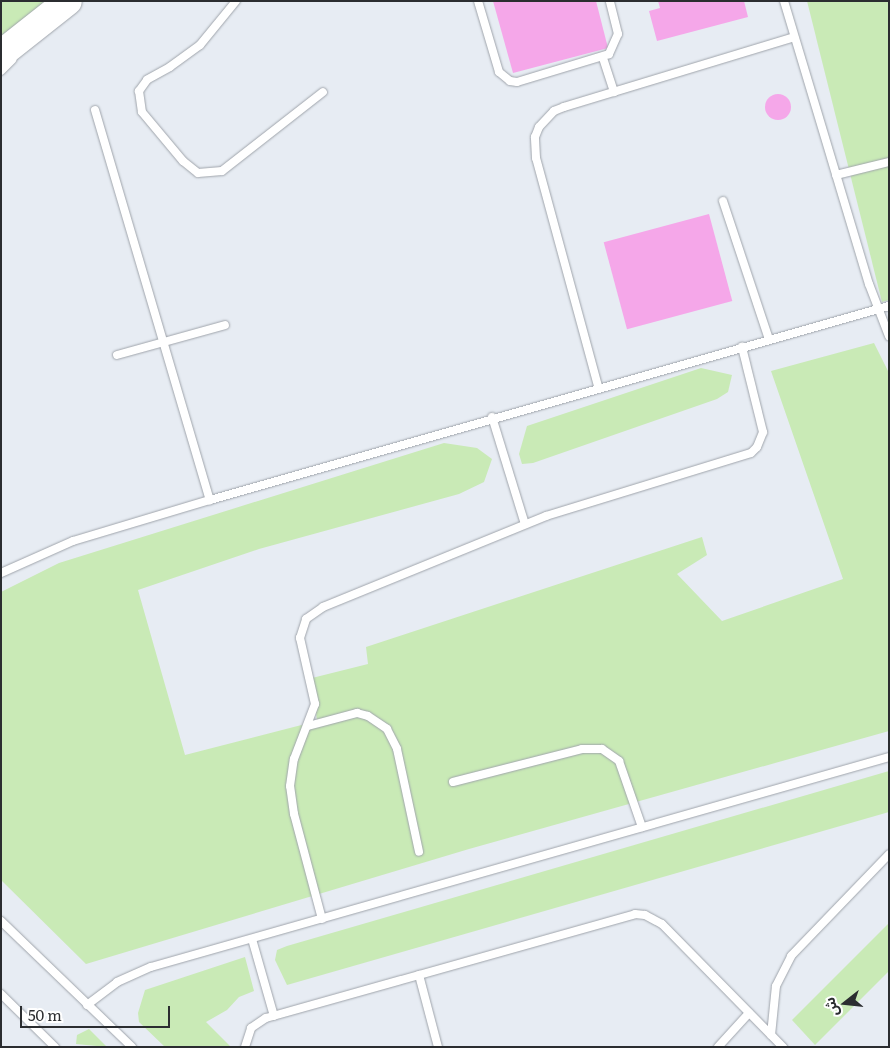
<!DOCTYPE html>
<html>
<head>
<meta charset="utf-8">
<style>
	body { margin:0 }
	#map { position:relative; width:890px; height:1048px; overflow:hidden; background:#e7ecf3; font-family:Literata,"Noto Sans Arabic",serif }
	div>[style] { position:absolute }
	.green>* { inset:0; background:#c9eab6 }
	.building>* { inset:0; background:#f5a7e9; transform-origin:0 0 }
	.round { border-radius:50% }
	.roads { filter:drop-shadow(0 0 1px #9fa4ab) drop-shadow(0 0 1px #9fa4ab) }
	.service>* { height:8px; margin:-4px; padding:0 4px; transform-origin:4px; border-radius:4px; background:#fff }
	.motorway>* { height:28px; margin:-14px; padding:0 14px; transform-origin:14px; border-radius:14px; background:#fff }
	span { translate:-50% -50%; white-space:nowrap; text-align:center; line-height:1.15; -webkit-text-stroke:4px #fff; paint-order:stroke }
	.frame { position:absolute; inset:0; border:2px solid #2b2d30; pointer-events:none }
	.north { position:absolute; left:820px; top:978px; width:50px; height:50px; -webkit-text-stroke:4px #fff; paint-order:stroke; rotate:254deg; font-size:14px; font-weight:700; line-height:20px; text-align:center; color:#2b2d30 }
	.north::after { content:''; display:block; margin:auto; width:18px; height:22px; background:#2b2d30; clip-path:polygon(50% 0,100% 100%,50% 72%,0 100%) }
	.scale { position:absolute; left:20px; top:1006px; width:150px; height:22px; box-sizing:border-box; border:2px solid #2b2d30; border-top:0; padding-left:6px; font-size:15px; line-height:18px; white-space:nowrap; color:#2b2d30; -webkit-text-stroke:4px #fff; paint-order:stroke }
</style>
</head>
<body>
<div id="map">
	<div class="green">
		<i style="clip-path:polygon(1px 1px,50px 1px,1px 39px)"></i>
		<i style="clip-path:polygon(807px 1px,889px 1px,889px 300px,882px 302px)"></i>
		<i style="clip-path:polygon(874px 343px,889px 373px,889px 731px,469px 849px,86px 964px,1px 880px,1px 592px,59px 563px,444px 443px,477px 448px,492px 459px,484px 482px,459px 494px,259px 549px,138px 590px,185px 755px,317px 721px,312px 678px,368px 664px,366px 647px,702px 537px,707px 555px,677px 574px,722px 621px,843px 579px,771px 371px)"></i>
		<i style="clip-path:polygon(701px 368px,732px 375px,728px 392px,717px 399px,533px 463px,522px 464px,519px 454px,527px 426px)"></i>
		<i style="clip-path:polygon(889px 771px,889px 812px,287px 985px,275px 960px,277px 950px,287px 946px)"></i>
		<i style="clip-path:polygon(889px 923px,889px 971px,815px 1045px,792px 1020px)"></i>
		<i style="clip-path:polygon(245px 957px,254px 991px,239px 997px,227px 1010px,206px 1022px,231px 1047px,165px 1047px,139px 1022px,138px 1013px,145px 990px)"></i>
		<i style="clip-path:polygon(89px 1029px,107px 1047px,76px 1044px,77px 1035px)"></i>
	</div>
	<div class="building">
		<i style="clip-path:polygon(493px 1px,596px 1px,608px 48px,513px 73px)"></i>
		<i style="clip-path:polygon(658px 1px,744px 1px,748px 17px,657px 41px,649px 11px,660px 8px)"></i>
		<i class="round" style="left:765px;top:94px;width:26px;height:26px"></i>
		<i style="left:709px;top:214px;width:90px;height:109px;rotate:75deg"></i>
	</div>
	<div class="roads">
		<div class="service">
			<i style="left:236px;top:1px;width:57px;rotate:129.3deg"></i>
			<i style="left:200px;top:45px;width:37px;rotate:144deg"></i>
			<i style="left:170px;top:67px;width:26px;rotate:151deg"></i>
			<i style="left:147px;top:80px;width:14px;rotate:126deg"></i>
			<i style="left:139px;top:91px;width:21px;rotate:82deg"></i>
			<i style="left:142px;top:112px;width:64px;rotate:50.1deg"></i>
			<i style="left:183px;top:161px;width:19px;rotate:39deg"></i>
			<i style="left:198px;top:173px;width:24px;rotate:-5deg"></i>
			<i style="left:222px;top:171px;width:128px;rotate:-38deg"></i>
			<i style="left:478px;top:1px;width:74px;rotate:73.5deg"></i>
			<i style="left:499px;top:72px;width:14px;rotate:39deg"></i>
			<i style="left:510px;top:81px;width:7px;rotate:8deg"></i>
			<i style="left:517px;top:82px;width:96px;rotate:-16.9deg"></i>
			<i style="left:609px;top:54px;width:22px;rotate:-66deg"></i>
			<i style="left:618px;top:34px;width:34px;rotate:-104deg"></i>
			<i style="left:784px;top:1px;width:295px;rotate:73.3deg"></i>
			<i style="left:869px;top:284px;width:56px;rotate:69deg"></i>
			<i style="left:603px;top:58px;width:36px;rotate:72deg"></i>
			<i style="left:1px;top:71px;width:16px;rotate:-45deg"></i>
			<i style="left:95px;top:110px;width:407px;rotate:73.6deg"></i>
			<i style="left:836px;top:175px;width:55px;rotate:-13.8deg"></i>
			<i style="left:723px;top:201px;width:145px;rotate:71.6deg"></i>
			<i style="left:117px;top:355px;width:112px;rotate:-15.5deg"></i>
			<i style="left:598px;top:386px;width:236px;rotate:-105.2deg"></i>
			<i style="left:536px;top:158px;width:21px;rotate:-93deg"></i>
			<i style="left:535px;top:137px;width:11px;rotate:-68deg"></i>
			<i style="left:539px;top:127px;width:22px;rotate:-47deg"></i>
			<i style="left:554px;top:111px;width:11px;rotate:-22deg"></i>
			<i style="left:564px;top:107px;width:240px;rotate:-16.9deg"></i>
			<i style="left:492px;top:417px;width:112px;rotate:72.9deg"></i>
			<i style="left:1px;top:573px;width:79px;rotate:-24deg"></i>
			<i style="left:73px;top:541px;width:143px;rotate:-16.7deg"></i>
			<i style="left:210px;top:500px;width:706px;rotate:-15.95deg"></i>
			<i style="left:308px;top:726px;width:51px;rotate:-14.9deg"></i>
			<i style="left:357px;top:713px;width:11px;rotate:15deg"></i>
			<i style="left:368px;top:716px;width:23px;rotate:34deg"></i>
			<i style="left:387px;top:729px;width:22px;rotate:63deg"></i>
			<i style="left:397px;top:749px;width:105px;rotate:77.9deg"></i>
			<i style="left:453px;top:782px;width:133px;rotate:-14.3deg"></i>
			<i style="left:582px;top:749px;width:20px"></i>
			<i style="left:602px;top:749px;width:21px;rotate:35deg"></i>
			<i style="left:619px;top:761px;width:70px;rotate:70.8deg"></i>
			<i style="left:322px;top:919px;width:109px;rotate:-104.9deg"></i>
			<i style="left:294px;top:814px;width:28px;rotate:-98deg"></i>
			<i style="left:290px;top:786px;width:27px;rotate:-82deg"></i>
			<i style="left:294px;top:759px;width:59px;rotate:-69.1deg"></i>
			<i style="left:315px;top:704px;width:68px;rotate:-102.8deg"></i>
			<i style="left:300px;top:638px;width:20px;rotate:-72deg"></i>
			<i style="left:306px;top:619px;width:21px;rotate:-35deg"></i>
			<i style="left:323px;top:607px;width:241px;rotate:-22.2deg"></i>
			<i style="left:546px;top:516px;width:214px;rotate:-17.1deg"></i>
			<i style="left:751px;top:453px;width:8px;rotate:-45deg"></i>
			<i style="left:757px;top:447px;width:16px;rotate:-68deg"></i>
			<i style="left:763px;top:432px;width:88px;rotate:-103.9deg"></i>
			<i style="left:1px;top:921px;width:182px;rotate:43.9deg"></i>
			<i style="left:252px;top:939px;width:80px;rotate:74.1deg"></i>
			<i style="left:419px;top:975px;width:74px;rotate:75.2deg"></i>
			<i style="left:1px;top:994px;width:76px;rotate:44.5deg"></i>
			<i style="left:87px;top:1005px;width:38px;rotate:-37deg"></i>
			<i style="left:117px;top:982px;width:37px;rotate:-24deg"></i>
			<i style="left:151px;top:967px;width:767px;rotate:-15.88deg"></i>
			<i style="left:771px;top:1035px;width:49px;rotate:-84.2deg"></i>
			<i style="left:776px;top:986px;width:34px;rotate:-63deg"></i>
			<i style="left:791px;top:956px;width:141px;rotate:-46.1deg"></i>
			<i style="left:245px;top:1047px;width:20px;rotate:-72deg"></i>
			<i style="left:251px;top:1028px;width:18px;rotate:-34deg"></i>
			<i style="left:266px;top:1018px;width:383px;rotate:-15.7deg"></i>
			<i style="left:635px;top:914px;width:10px;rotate:6deg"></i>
			<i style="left:645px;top:915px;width:19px;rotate:28deg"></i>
			<i style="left:662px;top:924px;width:173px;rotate:45.5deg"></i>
			<i style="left:718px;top:1047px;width:46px;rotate:-47.6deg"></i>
		</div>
		<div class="motorway">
			<i style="left:1px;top:54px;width:85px;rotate:-38.3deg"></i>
		</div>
	</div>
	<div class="frame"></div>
	<div class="north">ش</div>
	<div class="scale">50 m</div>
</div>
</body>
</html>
